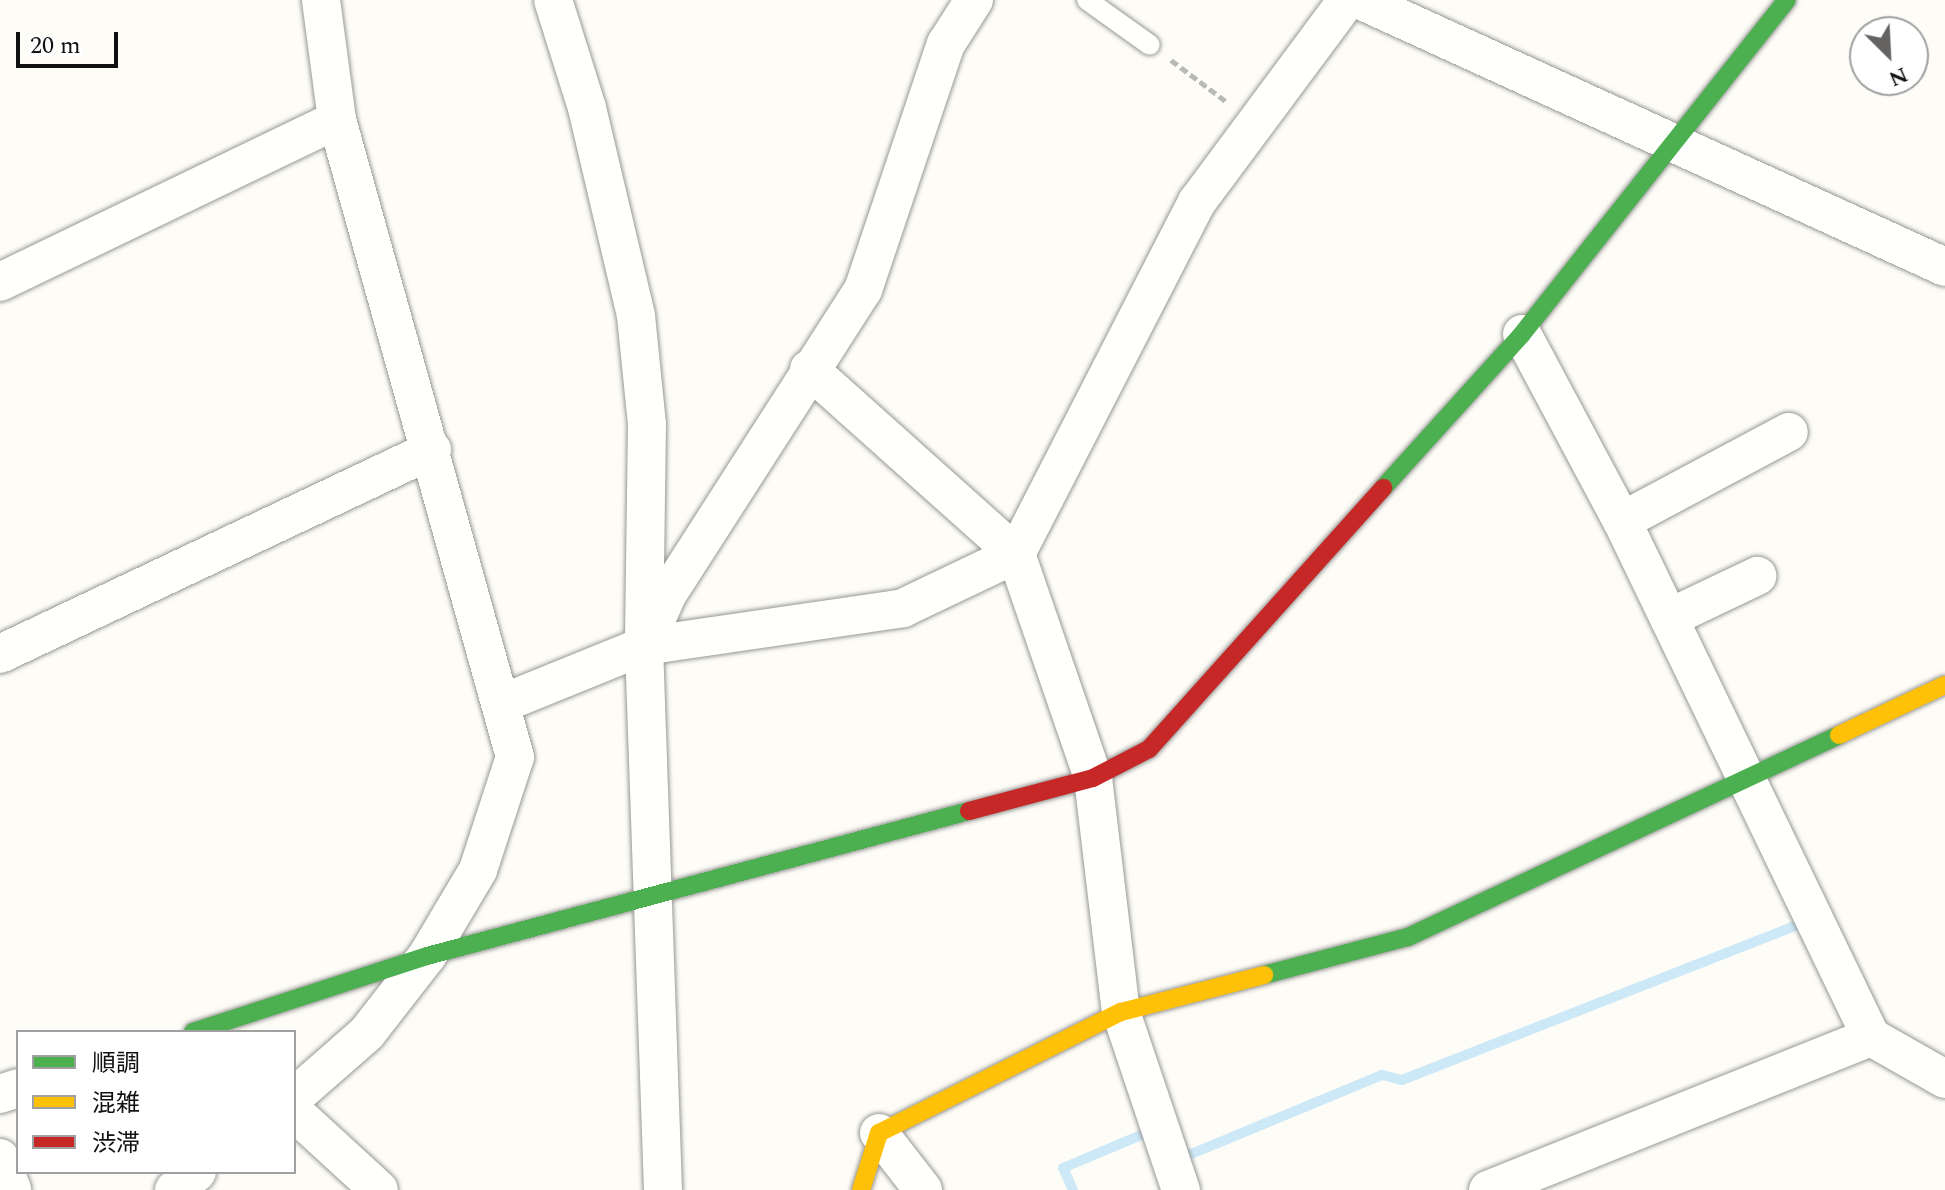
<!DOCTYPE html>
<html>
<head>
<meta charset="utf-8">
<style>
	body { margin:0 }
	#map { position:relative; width:1945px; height:1190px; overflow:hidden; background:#fdfcf7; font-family:Spectral,"Noto Sans JP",serif }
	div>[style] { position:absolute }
	.stream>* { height:10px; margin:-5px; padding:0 5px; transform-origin:5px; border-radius:5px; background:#cde8f7 }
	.path>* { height:5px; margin-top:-2.5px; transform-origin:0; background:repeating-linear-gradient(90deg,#b9b9b8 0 8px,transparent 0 12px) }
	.roads { filter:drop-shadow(0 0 2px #979795) drop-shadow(0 0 2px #979795) }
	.lane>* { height:20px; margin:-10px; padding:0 10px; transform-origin:10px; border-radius:10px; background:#fffffe }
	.street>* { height:38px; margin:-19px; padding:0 19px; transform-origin:19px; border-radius:19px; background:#fffffe }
	.fast>* { height:18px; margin:-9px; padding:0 9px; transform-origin:9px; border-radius:9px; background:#4caf50 }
	.slow>* { height:18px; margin:-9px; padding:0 9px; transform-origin:9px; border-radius:9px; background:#ffc107 }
	.jam>* { height:18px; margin:-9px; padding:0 9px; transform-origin:9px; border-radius:9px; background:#c62828 }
	span { translate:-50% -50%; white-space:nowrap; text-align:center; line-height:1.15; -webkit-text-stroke:8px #fff; paint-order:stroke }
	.legend { position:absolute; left:16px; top:1030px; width:280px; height:144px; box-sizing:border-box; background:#fff; border:2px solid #a0a0a0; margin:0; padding:10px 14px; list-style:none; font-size:24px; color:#111 }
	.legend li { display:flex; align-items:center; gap:16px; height:40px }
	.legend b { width:40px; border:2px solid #a0a0a0 }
	.north { position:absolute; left:1849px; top:16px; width:80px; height:80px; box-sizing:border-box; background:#fff; border:2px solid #a0a0a0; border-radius:50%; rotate:156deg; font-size:22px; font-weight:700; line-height:32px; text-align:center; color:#111 }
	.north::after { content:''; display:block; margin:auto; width:28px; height:36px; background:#646362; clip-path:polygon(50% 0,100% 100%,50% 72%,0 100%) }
	.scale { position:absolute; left:16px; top:32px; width:102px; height:36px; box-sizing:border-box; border:4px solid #111; border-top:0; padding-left:10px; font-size:24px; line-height:28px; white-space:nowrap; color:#111; -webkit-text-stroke:6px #fff; paint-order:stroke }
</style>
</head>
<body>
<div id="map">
	<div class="stream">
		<i style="left:1179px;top:1159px;width:220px;rotate:-22.5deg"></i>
		<i style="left:1382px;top:1075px;width:21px;rotate:14deg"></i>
		<i style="left:1402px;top:1080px;width:436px;rotate:-21.4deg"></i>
		<i style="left:1073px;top:1190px;width:24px;rotate:-114deg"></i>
		<i style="left:1063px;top:1168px;width:98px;rotate:-22.9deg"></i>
	</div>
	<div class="path">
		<i style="left:1171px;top:60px;width:70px;rotate:36.9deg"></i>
	</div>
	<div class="roads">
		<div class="lane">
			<i style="left:1087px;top:0;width:77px;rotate:35.5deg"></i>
		</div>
		<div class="street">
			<i style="left:553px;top:0;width:113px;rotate:72.5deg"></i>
			<i style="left:587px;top:108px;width:214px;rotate:76.7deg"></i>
			<i style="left:636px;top:316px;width:109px;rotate:84.2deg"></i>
			<i style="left:647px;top:424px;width:222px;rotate:90.8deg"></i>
			<i style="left:644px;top:646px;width:544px;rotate:88deg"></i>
			<i style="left:1360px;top:0;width:643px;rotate:24.53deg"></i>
			<i style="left:0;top:282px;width:374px;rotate:-25.7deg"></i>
			<i style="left:1522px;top:334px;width:212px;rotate:61.9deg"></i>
			<i style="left:1622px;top:521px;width:573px;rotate:64.24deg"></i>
			<i style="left:1871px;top:1037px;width:85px;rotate:29.6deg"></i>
			<i style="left:809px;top:369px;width:278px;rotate:41.8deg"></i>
			<i style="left:1016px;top:554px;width:237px;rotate:71deg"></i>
			<i style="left:1093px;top:778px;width:236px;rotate:83.2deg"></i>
			<i style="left:1121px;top:1012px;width:188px;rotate:71.4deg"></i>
			<i style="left:1622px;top:521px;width:189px;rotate:-28.1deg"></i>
			<i style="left:1669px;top:618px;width:98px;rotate:-25.5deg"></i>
			<i style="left:650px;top:634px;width:43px;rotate:-66.4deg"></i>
			<i style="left:667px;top:595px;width:363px;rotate:-57.3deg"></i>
			<i style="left:863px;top:290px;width:260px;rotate:-71.4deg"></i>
			<i style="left:946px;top:44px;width:52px;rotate:-57.5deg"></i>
			<i style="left:0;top:654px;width:478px;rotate:-25.3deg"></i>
			<i style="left:501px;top:704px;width:154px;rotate:-22.1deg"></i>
			<i style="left:644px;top:646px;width:262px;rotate:-8.3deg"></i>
			<i style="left:903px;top:608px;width:125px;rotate:-25.5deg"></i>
			<i style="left:1016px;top:554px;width:396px;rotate:-62.8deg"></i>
			<i style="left:1197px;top:202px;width:252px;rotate:-53.4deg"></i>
			<i style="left:0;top:1094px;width:19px;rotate:-18deg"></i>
			<i style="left:294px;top:1097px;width:97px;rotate:-41.2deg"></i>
			<i style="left:367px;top:1033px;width:98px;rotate:-52.1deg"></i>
			<i style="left:427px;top:956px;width:100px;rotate:-59.3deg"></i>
			<i style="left:478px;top:870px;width:119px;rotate:-71.9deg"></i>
			<i style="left:515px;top:757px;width:661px;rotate:-105.61deg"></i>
			<i style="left:337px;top:120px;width:121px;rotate:-97.6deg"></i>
			<i style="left:294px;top:1112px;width:115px;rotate:42.5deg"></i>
			<i style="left:879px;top:1133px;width:72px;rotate:52.3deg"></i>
			<i style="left:0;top:1158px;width:34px;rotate:69deg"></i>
			<i style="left:174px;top:1190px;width:29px;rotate:-38deg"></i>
			<i style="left:1488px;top:1190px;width:412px;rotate:-21.8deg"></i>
		</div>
		<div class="fast">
			<i style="left:1383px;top:488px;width:207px;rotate:-47.9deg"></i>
			<i style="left:1522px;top:334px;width:426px;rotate:-51.6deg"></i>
			<i style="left:1264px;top:975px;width:149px;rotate:-14.8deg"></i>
			<i style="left:1408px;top:937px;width:476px;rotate:-25.1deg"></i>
			<i style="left:193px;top:1032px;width:246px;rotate:-18deg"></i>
			<i style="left:427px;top:956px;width:561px;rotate:-14.98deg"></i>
		</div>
		<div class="slow">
			<i style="left:1839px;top:735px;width:117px;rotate:-25.3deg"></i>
			<i style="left:861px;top:1190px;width:60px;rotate:-72.5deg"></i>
			<i style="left:879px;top:1133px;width:271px;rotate:-26.6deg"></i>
			<i style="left:1121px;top:1012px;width:148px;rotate:-14.5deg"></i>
		</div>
		<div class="jam">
			<i style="left:969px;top:811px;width:128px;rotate:-14.9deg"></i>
			<i style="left:1093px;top:778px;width:63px;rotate:-27.4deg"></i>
			<i style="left:1149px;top:749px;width:351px;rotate:-48.1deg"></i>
		</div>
	</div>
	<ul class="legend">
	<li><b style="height:10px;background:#4caf50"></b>順調</li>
	<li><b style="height:10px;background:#ffc107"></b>混雑</li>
	<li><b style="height:10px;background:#c62828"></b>渋滞</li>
	</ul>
	<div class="north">N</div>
	<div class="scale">20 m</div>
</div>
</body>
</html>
